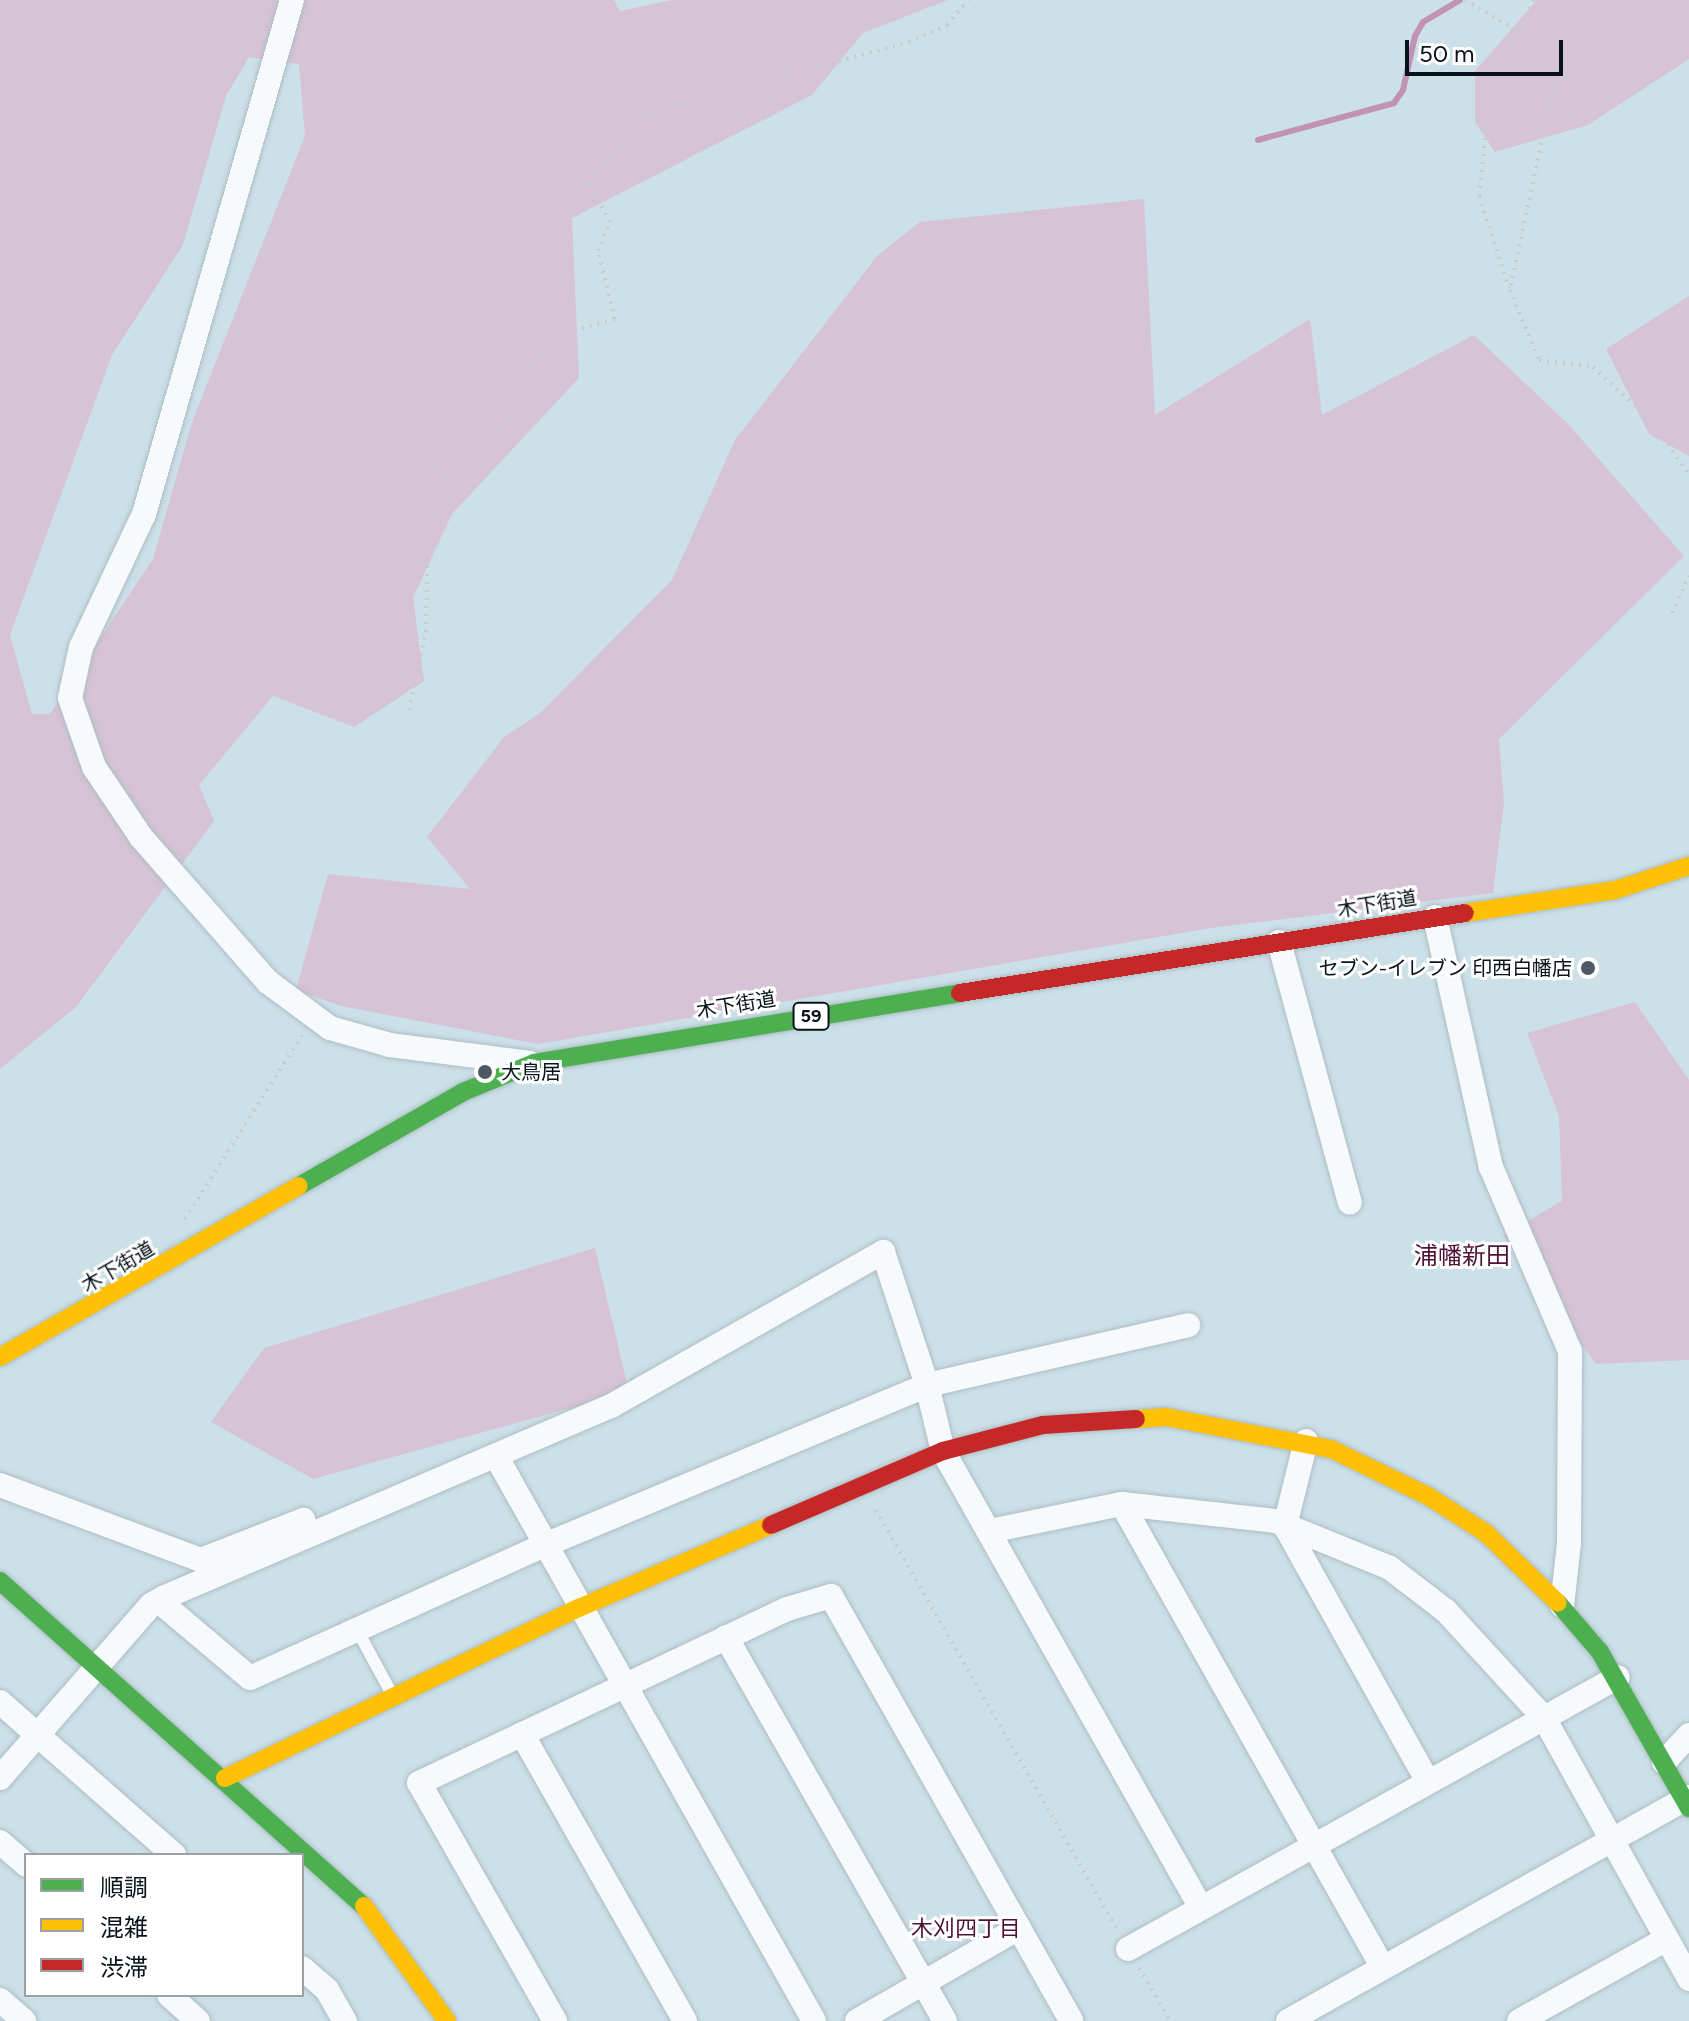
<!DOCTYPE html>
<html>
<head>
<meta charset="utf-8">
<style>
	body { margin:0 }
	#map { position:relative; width:1689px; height:2021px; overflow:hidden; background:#cce0e8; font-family:Figtree,"Noto Sans JP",sans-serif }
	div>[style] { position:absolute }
	.green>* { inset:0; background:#d6c3d5 }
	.stream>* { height:6px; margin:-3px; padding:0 3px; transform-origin:3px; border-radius:3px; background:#c192b1 }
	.path>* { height:4px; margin-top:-2px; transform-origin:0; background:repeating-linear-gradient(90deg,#c6ccce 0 2px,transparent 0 8px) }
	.roads { filter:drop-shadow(0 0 2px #aebdc3) drop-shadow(0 0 2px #aebdc3) }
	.lane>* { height:12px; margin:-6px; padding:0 6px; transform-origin:6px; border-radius:6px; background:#f7fafc }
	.street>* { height:24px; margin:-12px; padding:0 12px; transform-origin:12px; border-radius:12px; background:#f7fafc }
	.fast>* { height:18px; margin:-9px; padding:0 9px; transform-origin:9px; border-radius:9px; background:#4caf50 }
	.slow>* { height:18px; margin:-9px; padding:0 9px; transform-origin:9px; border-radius:9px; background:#ffc107 }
	.jam>* { height:18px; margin:-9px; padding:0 9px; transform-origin:9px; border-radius:9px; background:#c62828 }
	.dots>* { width:22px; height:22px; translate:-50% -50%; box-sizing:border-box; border:4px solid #fff; border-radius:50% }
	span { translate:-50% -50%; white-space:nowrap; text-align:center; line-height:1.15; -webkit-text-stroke:6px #fff; paint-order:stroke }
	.shield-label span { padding:2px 6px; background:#fff; border:2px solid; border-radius:6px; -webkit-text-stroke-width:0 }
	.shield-label { font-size:18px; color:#071318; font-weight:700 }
	.street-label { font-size:20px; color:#071318 }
	.poi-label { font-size:20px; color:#071318 }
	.right { translate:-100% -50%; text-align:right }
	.left { translate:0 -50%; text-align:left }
	.neighbourhood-label { font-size:22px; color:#4e1137 }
	.quarter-label { font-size:24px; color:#4e1137 }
	.legend { position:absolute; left:24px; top:1853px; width:280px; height:144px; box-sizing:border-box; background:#fff; border:2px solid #9ca1a3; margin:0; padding:10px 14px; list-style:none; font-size:24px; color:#071318 }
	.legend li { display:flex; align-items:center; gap:16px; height:40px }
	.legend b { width:40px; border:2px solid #9ca1a3 }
	.scale { position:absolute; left:1405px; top:40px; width:158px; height:36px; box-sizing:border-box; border:4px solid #071318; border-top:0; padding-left:10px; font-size:24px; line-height:28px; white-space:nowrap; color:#071318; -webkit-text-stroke:6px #fff; paint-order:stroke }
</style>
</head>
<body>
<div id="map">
	<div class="green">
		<i style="clip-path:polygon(evenodd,0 0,614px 0,620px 11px,672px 0,948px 0,863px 33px,812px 95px,572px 218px,579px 378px,452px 514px,413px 598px,424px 681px,354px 727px,273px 696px,199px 785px,214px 821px,76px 1007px,0 1069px,0 0,249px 57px,299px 64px,305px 136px,192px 422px,153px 559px,50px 714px,32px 714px,10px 635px,112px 355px,183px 245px,226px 96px,249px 57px)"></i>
		<i style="clip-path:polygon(1537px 0,1689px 0,1689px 59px,1588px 125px,1495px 152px,1475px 122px,1475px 71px)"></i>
		<i style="clip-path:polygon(1144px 199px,1155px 415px,1310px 319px,1322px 415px,1474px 335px,1569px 425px,1684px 556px,1499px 739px,1504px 802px,1493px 893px,1211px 928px,538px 1044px,341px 1006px,296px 990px,328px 874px,470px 889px,427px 837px,504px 737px,540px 713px,672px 580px,735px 440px,878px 255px,920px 222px)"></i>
		<i style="clip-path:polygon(1689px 296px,1689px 456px,1649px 434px,1606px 349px)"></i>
		<i style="clip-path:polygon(1635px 1002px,1689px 1080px,1689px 1360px,1596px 1364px,1503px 1235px,1562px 1201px,1559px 1116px,1527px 1033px)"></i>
		<i style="clip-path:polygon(595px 1248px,629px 1392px,313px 1479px,211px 1422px,264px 1348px)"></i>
	</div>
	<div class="stream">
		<i style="left:1258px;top:140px;width:141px;rotate:-15.2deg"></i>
		<i style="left:1394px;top:103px;width:16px;rotate:-55deg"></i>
		<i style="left:1403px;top:90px;width:55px;rotate:-77.5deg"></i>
		<i style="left:1415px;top:36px;width:16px;rotate:-60deg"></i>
		<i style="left:1423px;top:22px;width:43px;rotate:-30.7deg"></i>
	</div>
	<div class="path">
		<i style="left:1465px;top:0;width:61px;rotate:30.3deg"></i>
		<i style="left:1518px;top:31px;width:96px;rotate:108.8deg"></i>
		<i style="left:1487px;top:122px;width:74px;rotate:96.2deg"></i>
		<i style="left:1479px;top:196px;width:97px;rotate:71.9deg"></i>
		<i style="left:1518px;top:30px;width:34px;rotate:-62deg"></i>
		<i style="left:1689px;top:44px;width:54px;rotate:-129deg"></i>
		<i style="left:1655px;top:2px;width:39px;rotate:159deg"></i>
		<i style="left:1619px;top:16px;width:98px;rotate:132.5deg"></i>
		<i style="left:1553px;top:88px;width:207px;rotate:102deg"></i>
		<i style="left:1510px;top:290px;width:76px;rotate:67.5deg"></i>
		<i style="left:1539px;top:360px;width:54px;rotate:7.4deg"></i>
		<i style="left:1593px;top:367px;width:76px;rotate:42.3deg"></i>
		<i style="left:1649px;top:418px;width:69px;rotate:54.5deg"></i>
		<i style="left:1672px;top:613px;width:41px;rotate:-65.3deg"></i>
		<i style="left:409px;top:710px;width:80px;rotate:-77.7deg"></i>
		<i style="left:426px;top:632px;width:137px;rotate:-89.2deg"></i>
		<i style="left:428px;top:495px;width:111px;rotate:-43.9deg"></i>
		<i style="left:508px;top:418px;width:93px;rotate:-62.3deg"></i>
		<i style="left:551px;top:336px;width:66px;rotate:-14.9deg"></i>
		<i style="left:615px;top:319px;width:70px;rotate:-104deg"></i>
		<i style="left:598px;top:251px;width:31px;rotate:-68deg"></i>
		<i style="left:610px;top:222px;width:44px;rotate:-118.3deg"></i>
		<i style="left:589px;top:183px;width:89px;rotate:-50.4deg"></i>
		<i style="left:646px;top:114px;width:273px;rotate:-15.3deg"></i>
		<i style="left:909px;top:42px;width:42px;rotate:-24.1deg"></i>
		<i style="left:947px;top:25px;width:33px;rotate:-50deg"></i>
		<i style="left:185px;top:1219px;width:218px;rotate:-57.5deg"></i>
		<i style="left:876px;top:1510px;width:487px;rotate:60.1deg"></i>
		<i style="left:1139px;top:1968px;width:61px;rotate:59.7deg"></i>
	</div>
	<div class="roads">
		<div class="lane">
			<i style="left:357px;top:1630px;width:75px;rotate:61.4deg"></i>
		</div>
		<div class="street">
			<i style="left:292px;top:0;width:535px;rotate:106.06deg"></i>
			<i style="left:144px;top:514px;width:147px;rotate:115.3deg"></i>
			<i style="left:81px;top:647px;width:52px;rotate:102.2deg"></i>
			<i style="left:70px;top:698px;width:73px;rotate:70.8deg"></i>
			<i style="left:94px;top:767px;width:84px;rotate:56.1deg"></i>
			<i style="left:141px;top:837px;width:193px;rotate:48.8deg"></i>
			<i style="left:268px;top:982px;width:77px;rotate:36.6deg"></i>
			<i style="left:330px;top:1028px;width:62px;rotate:15.8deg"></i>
			<i style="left:390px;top:1045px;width:141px;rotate:7.3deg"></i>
			<i style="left:1435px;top:917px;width:256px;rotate:77.4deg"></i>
			<i style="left:1491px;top:1167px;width:200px;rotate:66.8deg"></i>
			<i style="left:1570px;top:1351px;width:192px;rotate:90.3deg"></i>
			<i style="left:1569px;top:1543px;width:63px;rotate:96.3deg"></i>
			<i style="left:1279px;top:942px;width:270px;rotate:74.8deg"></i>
			<i style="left:1306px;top:1441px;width:88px;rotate:103.9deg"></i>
			<i style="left:1285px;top:1526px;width:293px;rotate:60.8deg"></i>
			<i style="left:496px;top:1456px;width:648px;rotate:60.63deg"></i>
			<i style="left:0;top:1485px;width:215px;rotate:20.5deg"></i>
			<i style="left:201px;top:1560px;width:110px;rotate:-21.4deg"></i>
			<i style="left:1122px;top:1504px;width:532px;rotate:60.64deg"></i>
			<i style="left:990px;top:1531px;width:135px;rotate:-11.6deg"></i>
			<i style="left:1122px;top:1504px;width:154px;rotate:6.3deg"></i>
			<i style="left:1275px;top:1521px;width:124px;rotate:22.2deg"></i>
			<i style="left:1390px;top:1568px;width:71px;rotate:37.5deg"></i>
			<i style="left:1446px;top:1611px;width:145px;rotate:47.5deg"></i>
			<i style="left:1544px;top:1718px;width:299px;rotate:60.9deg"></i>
			<i style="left:159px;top:1601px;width:119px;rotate:40.2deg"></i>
			<i style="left:250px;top:1678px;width:324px;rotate:-24.3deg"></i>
			<i style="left:545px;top:1545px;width:414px;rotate:-22.7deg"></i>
			<i style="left:927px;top:1385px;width:268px;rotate:-12.9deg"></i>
			<i style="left:726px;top:1637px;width:442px;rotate:60.3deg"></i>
			<i style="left:0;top:1702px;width:232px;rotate:41.3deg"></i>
			<i style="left:522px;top:1734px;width:330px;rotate:60.4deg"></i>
			<i style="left:1664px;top:1762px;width:37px;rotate:-47deg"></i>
			<i style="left:0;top:1778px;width:230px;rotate:-48.9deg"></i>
			<i style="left:151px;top:1605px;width:16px;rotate:-30deg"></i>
			<i style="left:165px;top:1597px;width:485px;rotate:-23.2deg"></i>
			<i style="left:611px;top:1406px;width:313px;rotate:-29.5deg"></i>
			<i style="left:883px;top:1252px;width:140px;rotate:71.7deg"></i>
			<i style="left:927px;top:1385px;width:68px;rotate:76.4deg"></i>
			<i style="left:943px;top:1451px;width:525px;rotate:60.55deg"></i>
			<i style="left:0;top:1842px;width:35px;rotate:41deg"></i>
			<i style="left:1128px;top:1949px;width:560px;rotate:-29.03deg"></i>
			<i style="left:302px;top:1968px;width:33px;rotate:41deg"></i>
			<i style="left:327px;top:1990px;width:36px;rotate:60deg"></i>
			<i style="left:169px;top:1995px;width:39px;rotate:42deg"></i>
			<i style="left:0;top:2000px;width:32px;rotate:41deg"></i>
			<i style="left:555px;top:2021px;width:274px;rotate:-119.7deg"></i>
			<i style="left:419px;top:1783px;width:407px;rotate:-25.3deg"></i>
			<i style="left:787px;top:1609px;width:46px;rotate:-16.5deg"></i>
			<i style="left:831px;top:1596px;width:488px;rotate:60.5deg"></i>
			<i style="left:857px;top:2021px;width:187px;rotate:-29.9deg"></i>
			<i style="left:1288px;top:2021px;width:459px;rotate:-29.2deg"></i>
			<i style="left:1519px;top:2021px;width:169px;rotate:-29deg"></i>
		</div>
		<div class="fast">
			<i style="left:299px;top:1186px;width:189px;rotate:-29.8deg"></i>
			<i style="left:463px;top:1092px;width:77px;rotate:-22.2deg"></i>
			<i style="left:534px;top:1063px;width:432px;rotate:-9.3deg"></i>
			<i style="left:0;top:1581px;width:488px;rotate:41.8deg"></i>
			<i style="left:1558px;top:1603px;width:65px;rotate:49.4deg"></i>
			<i style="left:1600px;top:1652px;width:180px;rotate:60.3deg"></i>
		</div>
		<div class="slow">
			<i style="left:1465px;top:913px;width:152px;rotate:-8.7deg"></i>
			<i style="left:1615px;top:890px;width:78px;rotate:-18deg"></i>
			<i style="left:0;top:1357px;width:344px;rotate:-29.8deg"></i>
			<i style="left:1136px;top:1419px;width:30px;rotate:-4deg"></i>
			<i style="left:1166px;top:1417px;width:168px;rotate:11deg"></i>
			<i style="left:1331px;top:1449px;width:108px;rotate:25.9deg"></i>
			<i style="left:1428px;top:1496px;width:69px;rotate:32.5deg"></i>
			<i style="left:1486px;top:1533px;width:100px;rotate:44.2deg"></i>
			<i style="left:225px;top:1778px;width:393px;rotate:-25.7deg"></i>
			<i style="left:579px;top:1608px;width:209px;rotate:-23.4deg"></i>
			<i style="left:364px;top:1906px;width:142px;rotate:54.2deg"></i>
		</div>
		<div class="jam">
			<i style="left:960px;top:993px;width:511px;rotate:-9deg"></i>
			<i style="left:771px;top:1525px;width:187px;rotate:-23.3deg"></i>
			<i style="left:943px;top:1451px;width:103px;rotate:-14.6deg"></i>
			<i style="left:1043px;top:1425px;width:93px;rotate:-3.7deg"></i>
		</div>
	</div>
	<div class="dots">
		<i style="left:1588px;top:968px;background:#4c5b61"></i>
		<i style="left:485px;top:1072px;background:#4c5b61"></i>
	</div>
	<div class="shield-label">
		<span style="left:811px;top:1016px">59</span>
	</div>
	<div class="street-label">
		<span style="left:1377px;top:904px;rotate:-9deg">木下街道</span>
		<span style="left:736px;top:1005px;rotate:-9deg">木下街道</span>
		<span style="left:118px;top:1267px;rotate:-30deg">木下街道</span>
	</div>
	<div class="poi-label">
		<span class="right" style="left:1572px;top:968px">セブン-イレブン 印西白幡店</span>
		<span class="left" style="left:501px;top:1072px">大鳥居</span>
	</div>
	<div class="neighbourhood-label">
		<span style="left:966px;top:1929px">木刈四丁目</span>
	</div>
	<div class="quarter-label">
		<span style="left:1462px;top:1256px">浦幡新田</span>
	</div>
	<ul class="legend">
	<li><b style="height:10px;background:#4caf50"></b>順調</li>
	<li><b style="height:10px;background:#ffc107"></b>混雑</li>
	<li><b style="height:10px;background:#c62828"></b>渋滞</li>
	</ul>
	<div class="scale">50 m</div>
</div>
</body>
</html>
